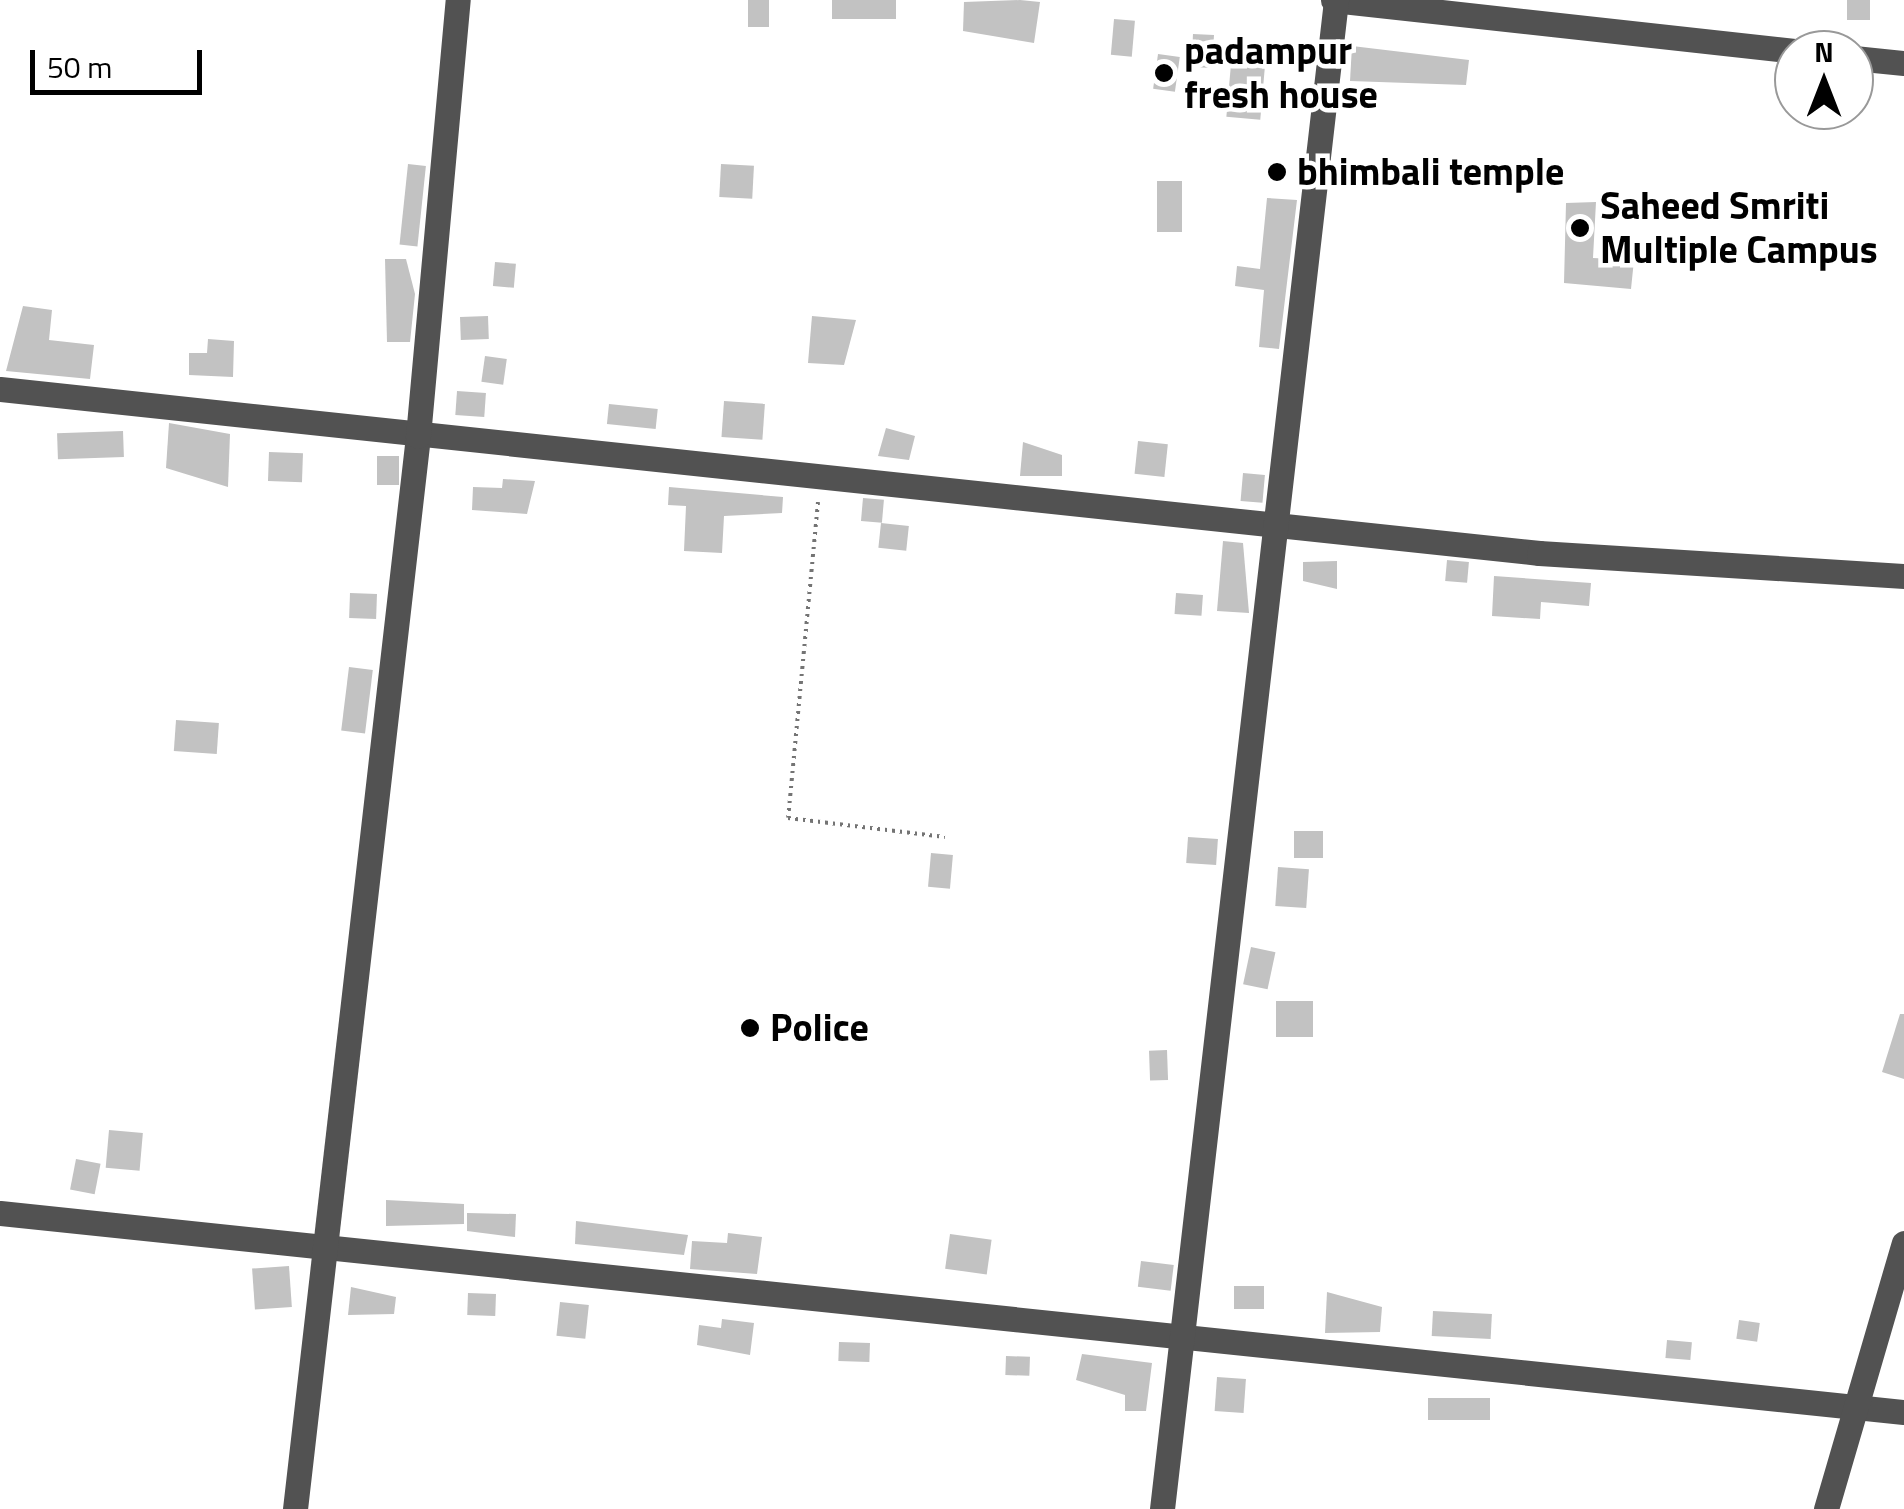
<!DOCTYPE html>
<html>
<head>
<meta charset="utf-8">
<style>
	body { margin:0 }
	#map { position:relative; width:1904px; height:1509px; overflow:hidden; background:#fff; font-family:"Titillium Web",sans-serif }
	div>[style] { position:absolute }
	.building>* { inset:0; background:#c2c2c2; transform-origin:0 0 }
	.path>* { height:4px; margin-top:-2px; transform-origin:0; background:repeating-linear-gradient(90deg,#747474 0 2.5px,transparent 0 7.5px) }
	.minor>* { height:25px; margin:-12.5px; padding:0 12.5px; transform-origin:12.5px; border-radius:12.5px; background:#525252 }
	.dots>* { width:28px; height:28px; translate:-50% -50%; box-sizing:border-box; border:5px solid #fff; border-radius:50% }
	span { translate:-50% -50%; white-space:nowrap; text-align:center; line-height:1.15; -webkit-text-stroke:9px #fff; paint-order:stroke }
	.poi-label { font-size:38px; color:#000; font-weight:700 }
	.left { translate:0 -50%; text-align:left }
	.north { position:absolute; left:1774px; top:30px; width:100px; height:100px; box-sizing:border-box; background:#fff; border:2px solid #999; border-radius:50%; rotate:0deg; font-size:28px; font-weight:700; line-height:40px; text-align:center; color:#000 }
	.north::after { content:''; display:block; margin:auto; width:35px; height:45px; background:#000; clip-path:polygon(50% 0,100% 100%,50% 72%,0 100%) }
	.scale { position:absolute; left:30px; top:50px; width:172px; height:45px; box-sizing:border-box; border:5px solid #000; border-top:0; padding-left:12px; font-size:30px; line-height:35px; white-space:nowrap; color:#000; -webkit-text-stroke:8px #fff; paint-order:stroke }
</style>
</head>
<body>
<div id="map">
	<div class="building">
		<i style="left:748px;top:0;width:21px;height:27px"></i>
		<i style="left:832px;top:0;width:64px;height:19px"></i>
		<i style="clip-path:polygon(1020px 0,1040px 2px,1034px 43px,963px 31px,964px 2px)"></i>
		<i style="left:1847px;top:0;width:23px;height:20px"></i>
		<i style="left:1114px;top:19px;width:21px;height:36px;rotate:5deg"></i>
		<i style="left:1193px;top:34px;width:21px;height:33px;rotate:3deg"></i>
		<i style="clip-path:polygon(1352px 46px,1469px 60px,1466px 85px,1350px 81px)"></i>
		<i style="left:1158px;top:54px;width:22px;height:35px;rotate:8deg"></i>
		<i style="left:1231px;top:64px;width:34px;height:53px;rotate:5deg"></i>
		<i style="left:408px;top:164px;width:18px;height:81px;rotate:6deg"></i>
		<i style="left:721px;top:164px;width:33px;height:33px;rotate:3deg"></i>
		<i style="left:1157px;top:181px;width:25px;height:51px"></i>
		<i style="clip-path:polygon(1267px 198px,1297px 200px,1279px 349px,1259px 347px,1264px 290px,1235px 286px,1237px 266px,1260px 269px)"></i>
		<i style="clip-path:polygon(1596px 202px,1593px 258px,1634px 260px,1631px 289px,1564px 283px,1566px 203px)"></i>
		<i style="clip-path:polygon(385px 259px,406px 259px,415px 294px,410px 342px,387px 342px)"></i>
		<i style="left:495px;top:262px;width:21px;height:24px;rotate:5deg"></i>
		<i style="clip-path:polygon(23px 306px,52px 310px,49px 340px,94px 345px,90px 379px,6px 371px)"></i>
		<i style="left:488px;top:316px;width:23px;height:28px;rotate:88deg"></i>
		<i style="clip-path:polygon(812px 316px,856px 320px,844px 365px,808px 363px)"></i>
		<i style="clip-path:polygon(208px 339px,234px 341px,233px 377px,189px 375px,189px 353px,207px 353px)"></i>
		<i style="left:485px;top:356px;width:22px;height:26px;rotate:8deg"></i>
		<i style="left:457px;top:391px;width:29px;height:24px;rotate:4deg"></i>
		<i style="left:724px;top:401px;width:41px;height:36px;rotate:4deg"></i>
		<i style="left:609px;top:404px;width:49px;height:20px;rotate:6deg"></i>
		<i style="clip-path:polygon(169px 423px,230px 434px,228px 487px,166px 468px)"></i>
		<i style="clip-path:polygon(886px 428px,915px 436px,909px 460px,878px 456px)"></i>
		<i style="left:123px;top:431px;width:26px;height:66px;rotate:88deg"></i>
		<i style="left:1138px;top:441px;width:30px;height:33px;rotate:6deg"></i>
		<i style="clip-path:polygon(1023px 442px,1062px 455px,1062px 476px,1020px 476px)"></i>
		<i style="left:269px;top:452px;width:34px;height:29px;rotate:2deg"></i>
		<i style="left:377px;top:456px;width:22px;height:29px"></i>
		<i style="left:1243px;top:473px;width:22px;height:28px;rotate:5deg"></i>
		<i style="clip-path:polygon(503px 479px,535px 481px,527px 514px,472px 510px,473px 487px,502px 488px)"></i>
		<i style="clip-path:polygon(669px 487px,783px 497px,782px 513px,724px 516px,722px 553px,684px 551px,686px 506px,668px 505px)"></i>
		<i style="left:863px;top:498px;width:21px;height:23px;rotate:5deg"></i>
		<i style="left:881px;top:523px;width:28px;height:25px;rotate:6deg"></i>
		<i style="clip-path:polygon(1223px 541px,1243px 543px,1249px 613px,1217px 611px)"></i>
		<i style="left:1447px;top:560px;width:22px;height:21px;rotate:5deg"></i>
		<i style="clip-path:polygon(1337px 561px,1337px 589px,1303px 581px,1303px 562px)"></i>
		<i style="clip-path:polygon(1494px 576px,1591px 583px,1589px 606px,1541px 602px,1540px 619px,1492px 616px)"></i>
		<i style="left:350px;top:593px;width:27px;height:25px;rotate:2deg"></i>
		<i style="left:1176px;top:593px;width:27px;height:21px;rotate:4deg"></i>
		<i style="left:349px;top:667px;width:24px;height:64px;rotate:7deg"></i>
		<i style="left:176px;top:720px;width:43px;height:31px;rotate:4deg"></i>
		<i style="left:1294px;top:831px;width:29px;height:27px"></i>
		<i style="left:1188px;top:837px;width:30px;height:26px;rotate:4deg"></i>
		<i style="left:931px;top:853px;width:22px;height:34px;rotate:5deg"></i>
		<i style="left:1278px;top:867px;width:31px;height:39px;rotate:4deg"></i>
		<i style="left:1251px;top:947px;width:25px;height:38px;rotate:12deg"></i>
		<i style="left:1276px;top:1001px;width:37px;height:36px"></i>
		<i style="clip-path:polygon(1900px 1014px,1904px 1014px,1904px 1079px,1882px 1072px)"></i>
		<i style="left:1167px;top:1050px;width:30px;height:18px;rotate:88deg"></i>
		<i style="left:109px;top:1130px;width:34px;height:38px;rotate:5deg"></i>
		<i style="left:76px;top:1159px;width:25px;height:31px;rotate:11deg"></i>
		<i style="clip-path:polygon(386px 1200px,464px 1204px,464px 1224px,386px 1226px)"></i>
		<i style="clip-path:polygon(467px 1213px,516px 1214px,515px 1237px,467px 1231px)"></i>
		<i style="clip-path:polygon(576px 1221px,688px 1235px,684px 1255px,575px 1244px)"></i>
		<i style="clip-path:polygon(728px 1233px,762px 1237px,757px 1274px,690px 1269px,692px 1241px,727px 1243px)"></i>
		<i style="left:950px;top:1234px;width:42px;height:35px;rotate:8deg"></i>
		<i style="left:1141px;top:1261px;width:33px;height:26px;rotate:7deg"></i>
		<i style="left:289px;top:1266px;width:41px;height:37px;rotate:86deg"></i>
		<i style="left:1264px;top:1286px;width:23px;height:30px;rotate:90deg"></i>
		<i style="clip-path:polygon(351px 1287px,396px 1297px,394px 1314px,348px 1315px)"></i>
		<i style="clip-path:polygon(1327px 1292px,1382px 1307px,1380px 1332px,1325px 1333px)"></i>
		<i style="left:468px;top:1293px;width:28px;height:22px;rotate:2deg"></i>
		<i style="left:560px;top:1302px;width:29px;height:34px;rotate:6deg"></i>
		<i style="left:1433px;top:1311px;width:59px;height:25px;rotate:3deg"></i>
		<i style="clip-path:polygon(722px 1319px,754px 1323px,750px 1355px,697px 1345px,699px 1325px,721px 1328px)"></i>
		<i style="left:1739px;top:1320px;width:21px;height:19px;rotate:8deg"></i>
		<i style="left:1667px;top:1340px;width:25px;height:18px;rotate:5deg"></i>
		<i style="left:839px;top:1342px;width:31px;height:19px;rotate:2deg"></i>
		<i style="clip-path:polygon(1082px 1354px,1152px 1363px,1146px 1411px,1125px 1411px,1125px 1395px,1076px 1380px)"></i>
		<i style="left:1006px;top:1356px;width:24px;height:19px;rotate:2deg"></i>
		<i style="left:1217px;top:1377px;width:29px;height:34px;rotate:4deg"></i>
		<i style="left:1428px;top:1398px;width:62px;height:22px"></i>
	</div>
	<div class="path">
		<i style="left:818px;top:502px;width:317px;rotate:95.4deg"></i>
		<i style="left:788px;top:818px;width:158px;rotate:6.9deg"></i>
	</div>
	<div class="minor">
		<i style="left:1333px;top:0;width:464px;rotate:6.3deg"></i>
		<i style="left:1854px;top:58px;width:50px;rotate:5.7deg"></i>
		<i style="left:0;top:389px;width:1548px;rotate:6.08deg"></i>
		<i style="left:1539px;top:553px;width:366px;rotate:3.6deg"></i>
		<i style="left:0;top:1213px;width:1914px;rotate:5.97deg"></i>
		<i style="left:295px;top:1509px;width:1080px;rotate:-83.46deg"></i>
		<i style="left:418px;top:436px;width:438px;rotate:-84.8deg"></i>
		<i style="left:1162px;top:1509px;width:1519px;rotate:-83.42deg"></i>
		<i style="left:1826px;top:1509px;width:277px;rotate:-73.7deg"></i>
	</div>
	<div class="dots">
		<i style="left:1164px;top:73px;background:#000"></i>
		<i style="left:1277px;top:172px;background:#000"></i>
		<i style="left:1580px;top:228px;background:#000"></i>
		<i style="left:750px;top:1028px;background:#000"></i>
	</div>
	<div class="poi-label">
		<span class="left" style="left:1184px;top:73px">padampur<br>fresh house</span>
		<span class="left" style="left:1297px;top:172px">bhimbali temple</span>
		<span class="left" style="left:1600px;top:228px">Saheed Smriti<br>Multiple Campus</span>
		<span class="left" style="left:770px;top:1028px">Police</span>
	</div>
	<div class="north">N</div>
	<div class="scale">50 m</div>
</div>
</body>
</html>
